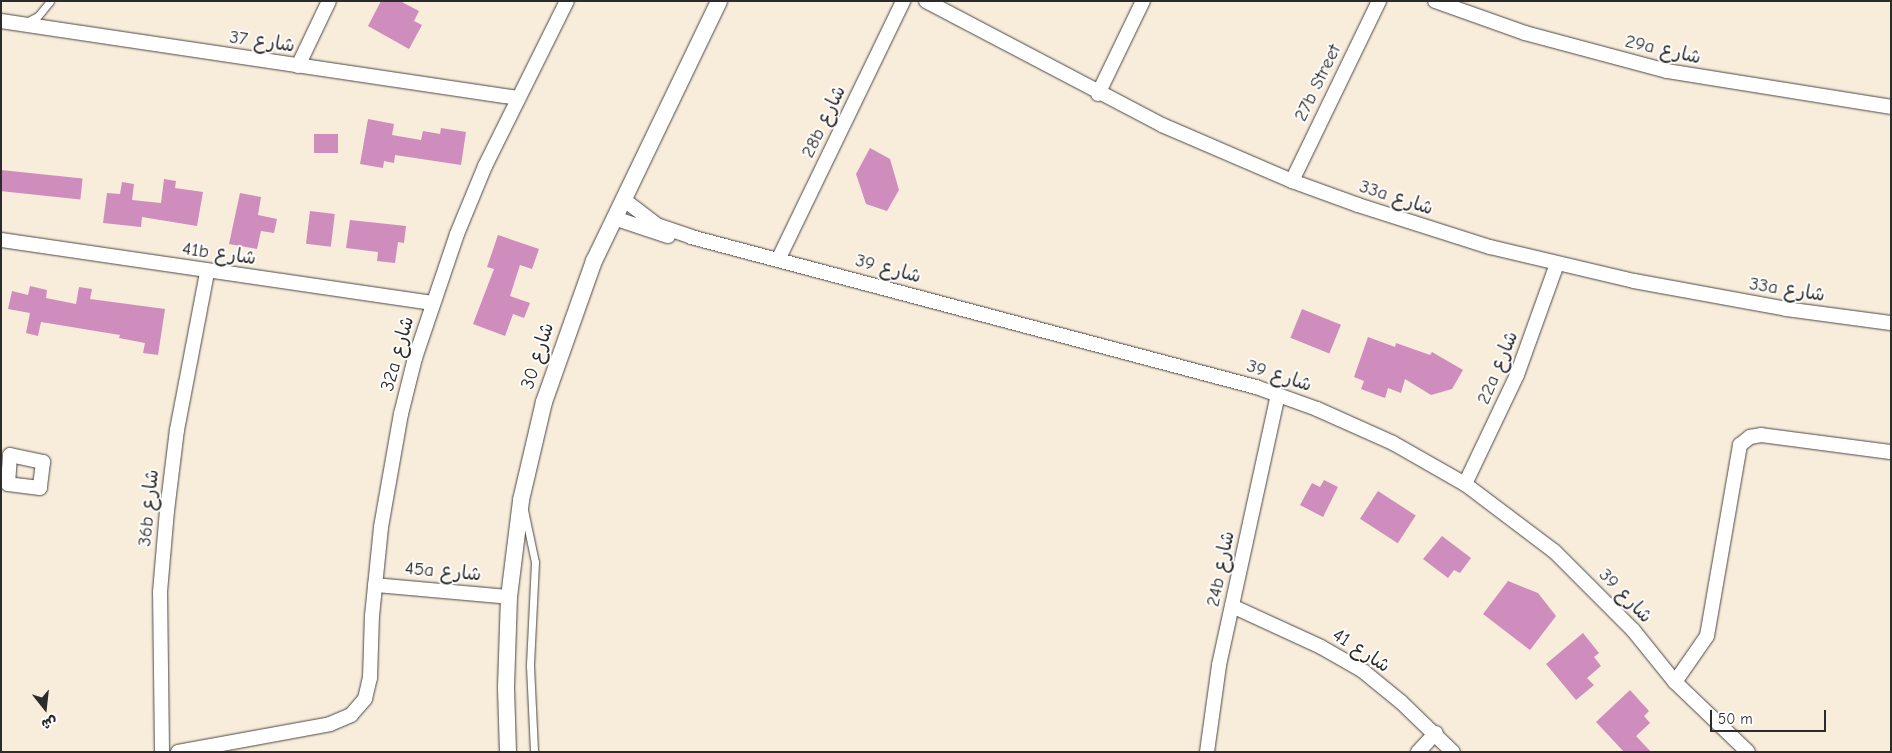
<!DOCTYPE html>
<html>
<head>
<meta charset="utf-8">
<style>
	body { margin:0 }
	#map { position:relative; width:1892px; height:753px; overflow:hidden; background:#f8ecdb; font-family:"Comic Neue","Playpen Sans Arabic",sans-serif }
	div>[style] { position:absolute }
	.building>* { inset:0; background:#ce8dbd; transform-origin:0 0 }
	.roads { filter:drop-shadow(0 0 1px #4a4845) drop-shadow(0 0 1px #4a4845) }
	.service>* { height:7px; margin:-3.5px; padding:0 3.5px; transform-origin:3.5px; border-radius:3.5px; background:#fff }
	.minor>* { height:14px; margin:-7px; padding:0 7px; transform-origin:7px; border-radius:7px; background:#fff }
	.tertiary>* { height:16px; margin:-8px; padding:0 8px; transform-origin:8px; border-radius:8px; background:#fff }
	span { translate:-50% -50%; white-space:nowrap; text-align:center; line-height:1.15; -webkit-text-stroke:4px #fff; paint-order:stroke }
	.street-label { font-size:19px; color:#2b2b2b }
	.frame { position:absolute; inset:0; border:2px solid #2b2b2b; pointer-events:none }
	.north { position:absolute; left:20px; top:683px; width:50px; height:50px; -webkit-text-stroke:4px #fff; paint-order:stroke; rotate:164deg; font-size:14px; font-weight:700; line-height:20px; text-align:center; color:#2b2b2b }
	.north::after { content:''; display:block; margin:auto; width:18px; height:22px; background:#2b2b2b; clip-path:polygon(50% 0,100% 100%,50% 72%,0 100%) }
	.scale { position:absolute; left:1710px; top:710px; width:116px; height:22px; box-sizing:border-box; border:2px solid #2b2b2b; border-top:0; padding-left:6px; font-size:15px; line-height:18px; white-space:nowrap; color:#2b2b2b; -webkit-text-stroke:4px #fff; paint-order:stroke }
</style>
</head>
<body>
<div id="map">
	<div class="building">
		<i style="clip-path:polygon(381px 1px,400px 1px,419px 11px,414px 21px,422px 25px,409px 49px,368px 26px)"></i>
		<i style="clip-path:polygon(368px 119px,394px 124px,392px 135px,421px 140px,423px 131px,440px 134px,441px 128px,466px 132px,461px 165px,395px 155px,394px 163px,384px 161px,383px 168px,360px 164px)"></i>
		<i style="left:314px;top:134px;width:24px;height:19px"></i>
		<i style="clip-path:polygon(870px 148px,890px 159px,899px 190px,887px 211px,866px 204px,856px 174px)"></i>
		<i style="left:1px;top:170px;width:82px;height:21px;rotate:6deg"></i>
		<i style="clip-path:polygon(164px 179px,176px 181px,175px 188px,203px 192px,197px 226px,142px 217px,141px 227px,103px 223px,107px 193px,120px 194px,122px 182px,134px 184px,132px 200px,161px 203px)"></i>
		<i style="clip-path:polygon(240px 193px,261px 197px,258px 215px,277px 219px,274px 233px,261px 231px,257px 249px,229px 244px)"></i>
		<i style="left:310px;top:211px;width:25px;height:33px;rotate:7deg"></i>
		<i style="clip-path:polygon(350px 220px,406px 226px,404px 243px,398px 242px,395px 263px,377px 261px,378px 252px,346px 248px)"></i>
		<i style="clip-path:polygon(498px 235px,539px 249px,532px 269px,520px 265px,510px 296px,530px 303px,524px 318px,513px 314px,505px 336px,473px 324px,494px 269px,487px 267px)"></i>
		<i style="clip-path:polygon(30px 286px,47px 290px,46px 298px,76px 304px,79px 287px,92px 289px,90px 299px,165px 309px,158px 355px,143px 353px,145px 343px,119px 338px,120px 335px,41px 322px,38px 336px,26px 333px,30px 313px,8px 309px,12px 291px,28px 295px)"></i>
		<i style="left:1302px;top:309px;width:42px;height:31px;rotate:22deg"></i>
		<i style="clip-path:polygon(1368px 337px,1395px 347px,1396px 343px,1430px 355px,1432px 352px,1463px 370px,1452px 389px,1431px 395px,1405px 379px,1401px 393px,1388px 388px,1385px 398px,1361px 389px,1364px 381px,1354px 377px)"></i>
		<i style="clip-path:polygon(1324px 480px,1338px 487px,1323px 517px,1300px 505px,1312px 483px,1320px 487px)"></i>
		<i style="left:1378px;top:491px;width:45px;height:33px;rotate:33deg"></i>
		<i style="clip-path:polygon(1442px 536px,1471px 558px,1460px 573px,1454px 570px,1448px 578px,1423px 559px)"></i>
		<i style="clip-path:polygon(1508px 581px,1538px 593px,1556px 616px,1530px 650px,1483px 614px)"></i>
		<i style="clip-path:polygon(1583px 633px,1599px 653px,1594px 657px,1601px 666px,1587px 678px,1594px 685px,1576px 700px,1546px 664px)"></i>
		<i style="clip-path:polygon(1630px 690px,1649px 711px,1644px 716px,1650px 723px,1636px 736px,1651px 752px,1624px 752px,1596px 722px)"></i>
	</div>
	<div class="roads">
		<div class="service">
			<i style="left:26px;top:22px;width:13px;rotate:-27deg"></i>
			<i style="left:38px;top:16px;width:19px;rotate:-51deg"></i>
			<i style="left:524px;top:510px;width:53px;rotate:78.1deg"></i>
			<i style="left:535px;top:562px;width:104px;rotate:92.8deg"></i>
			<i style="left:530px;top:666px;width:86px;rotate:87.3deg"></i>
		</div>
		<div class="minor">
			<i style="left:926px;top:1px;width:267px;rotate:27.7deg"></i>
			<i style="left:1162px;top:125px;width:142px;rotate:23.3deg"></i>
			<i style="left:1292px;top:181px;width:70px;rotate:20deg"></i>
			<i style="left:1358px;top:205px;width:139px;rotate:17.7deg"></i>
			<i style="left:1490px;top:247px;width:148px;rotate:13.3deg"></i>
			<i style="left:1634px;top:281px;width:155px;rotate:10.4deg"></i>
			<i style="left:1786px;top:309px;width:106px;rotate:7.6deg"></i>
			<i style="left:1435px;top:1px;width:96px;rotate:19.6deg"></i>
			<i style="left:1525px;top:33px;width:147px;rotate:15deg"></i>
			<i style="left:1667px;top:71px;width:227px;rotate:9.1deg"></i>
			<i style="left:1px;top:21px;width:523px;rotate:8.47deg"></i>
			<i style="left:298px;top:66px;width:72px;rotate:-64.5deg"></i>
			<i style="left:1098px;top:94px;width:103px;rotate:-64.2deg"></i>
			<i style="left:1292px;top:181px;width:200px;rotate:-64.2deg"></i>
			<i style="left:623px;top:199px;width:43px;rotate:37.4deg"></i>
			<i style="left:657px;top:225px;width:36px;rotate:19deg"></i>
			<i style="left:691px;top:237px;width:585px;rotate:14.87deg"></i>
			<i style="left:1256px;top:387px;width:65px;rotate:19.8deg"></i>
			<i style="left:1317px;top:409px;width:83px;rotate:24.1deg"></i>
			<i style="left:1393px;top:443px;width:83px;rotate:29.7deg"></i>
			<i style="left:1465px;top:484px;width:111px;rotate:37deg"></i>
			<i style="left:1554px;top:551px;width:112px;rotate:45deg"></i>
			<i style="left:1633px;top:630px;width:67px;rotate:51.1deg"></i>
			<i style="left:1675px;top:682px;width:101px;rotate:43.8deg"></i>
			<i style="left:614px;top:218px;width:57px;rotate:18.4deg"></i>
			<i style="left:1px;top:240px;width:436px;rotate:8.3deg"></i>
			<i style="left:778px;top:260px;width:288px;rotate:-64.2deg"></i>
			<i style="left:10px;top:455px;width:34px;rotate:12deg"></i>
			<i style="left:43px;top:462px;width:26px;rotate:97deg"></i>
			<i style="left:40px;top:488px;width:32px;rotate:-173deg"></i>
			<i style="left:8px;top:484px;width:29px;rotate:-86deg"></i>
			<i style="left:1465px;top:484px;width:121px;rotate:-64.5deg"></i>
			<i style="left:1517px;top:375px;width:118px;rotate:-70.2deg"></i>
			<i style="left:375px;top:585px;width:135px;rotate:5.1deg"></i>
			<i style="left:1232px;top:606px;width:98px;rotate:24.7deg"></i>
			<i style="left:1321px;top:647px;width:48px;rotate:29.7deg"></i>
			<i style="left:1363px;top:671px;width:49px;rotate:39.2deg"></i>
			<i style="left:1401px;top:702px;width:72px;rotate:43.9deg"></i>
			<i style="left:1675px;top:682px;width:56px;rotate:-55.2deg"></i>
			<i style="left:1707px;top:636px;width:194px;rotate:-80.2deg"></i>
			<i style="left:1740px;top:445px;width:13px;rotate:-39deg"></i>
			<i style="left:1750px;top:437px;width:11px;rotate:-10deg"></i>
			<i style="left:1761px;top:435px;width:131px;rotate:7.5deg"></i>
			<i style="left:162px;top:752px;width:160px;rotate:-90.7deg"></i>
			<i style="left:160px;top:592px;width:81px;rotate:-85.1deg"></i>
			<i style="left:167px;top:511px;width:82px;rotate:-83deg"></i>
			<i style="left:177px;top:430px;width:161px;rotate:-79.2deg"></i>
			<i style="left:178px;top:752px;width:155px;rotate:-10.4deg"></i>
			<i style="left:330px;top:724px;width:23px;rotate:-23deg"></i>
			<i style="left:351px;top:715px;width:21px;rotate:-49deg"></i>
			<i style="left:365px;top:699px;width:22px;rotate:-77deg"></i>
			<i style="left:370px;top:678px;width:62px;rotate:-88.2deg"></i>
			<i style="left:372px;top:616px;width:89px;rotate:-84.2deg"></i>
			<i style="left:381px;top:527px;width:115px;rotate:-80deg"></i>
			<i style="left:401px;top:414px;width:58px;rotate:-76deg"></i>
			<i style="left:415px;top:358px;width:131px;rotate:-71.3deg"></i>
			<i style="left:457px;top:234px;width:74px;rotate:-67.6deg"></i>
			<i style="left:485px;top:166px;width:184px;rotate:-63.6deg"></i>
			<i style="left:1207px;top:752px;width:88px;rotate:-82.1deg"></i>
			<i style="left:1219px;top:665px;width:276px;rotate:-77.7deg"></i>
			<i style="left:1418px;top:752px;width:26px;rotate:-47deg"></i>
		</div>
		<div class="tertiary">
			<i style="left:508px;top:752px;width:65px;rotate:-91.8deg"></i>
			<i style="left:506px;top:687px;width:90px;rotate:-88.1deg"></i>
			<i style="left:509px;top:597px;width:98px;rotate:-82.9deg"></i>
			<i style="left:521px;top:500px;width:101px;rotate:-76.8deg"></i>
			<i style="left:544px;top:402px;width:150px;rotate:-70.5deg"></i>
			<i style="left:594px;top:261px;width:288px;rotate:-64.3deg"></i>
		</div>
	</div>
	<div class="street-label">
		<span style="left:262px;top:42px;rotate:8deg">شارع 37</span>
		<span style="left:1663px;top:50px;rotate:13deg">29a شارع</span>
		<span style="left:1318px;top:83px;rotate:-64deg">27b Street</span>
		<span style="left:824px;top:122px;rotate:-64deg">28b شارع</span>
		<span style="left:1396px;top:198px;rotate:18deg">33a شارع</span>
		<span style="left:219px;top:254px;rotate:8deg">41b شارع</span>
		<span style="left:888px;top:269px;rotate:15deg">شارع 39</span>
		<span style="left:1787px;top:290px;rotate:9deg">33a شارع</span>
		<span style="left:398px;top:354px;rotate:-74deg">32a شارع</span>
		<span style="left:538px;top:356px;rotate:-72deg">شارع 30</span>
		<span style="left:1498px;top:368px;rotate:-67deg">22a شارع</span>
		<span style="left:1279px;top:376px;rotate:18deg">شارع 39</span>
		<span style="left:149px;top:508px;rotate:-84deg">36b شارع</span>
		<span style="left:1221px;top:569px;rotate:-78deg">24b شارع</span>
		<span style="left:443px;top:572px;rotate:5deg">45a شارع</span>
		<span style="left:1625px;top:596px;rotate:46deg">شارع 39</span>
		<span style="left:1361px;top:651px;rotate:33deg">شارع 41</span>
	</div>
	<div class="frame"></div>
	<div class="north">ش</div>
	<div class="scale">50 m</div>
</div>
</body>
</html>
